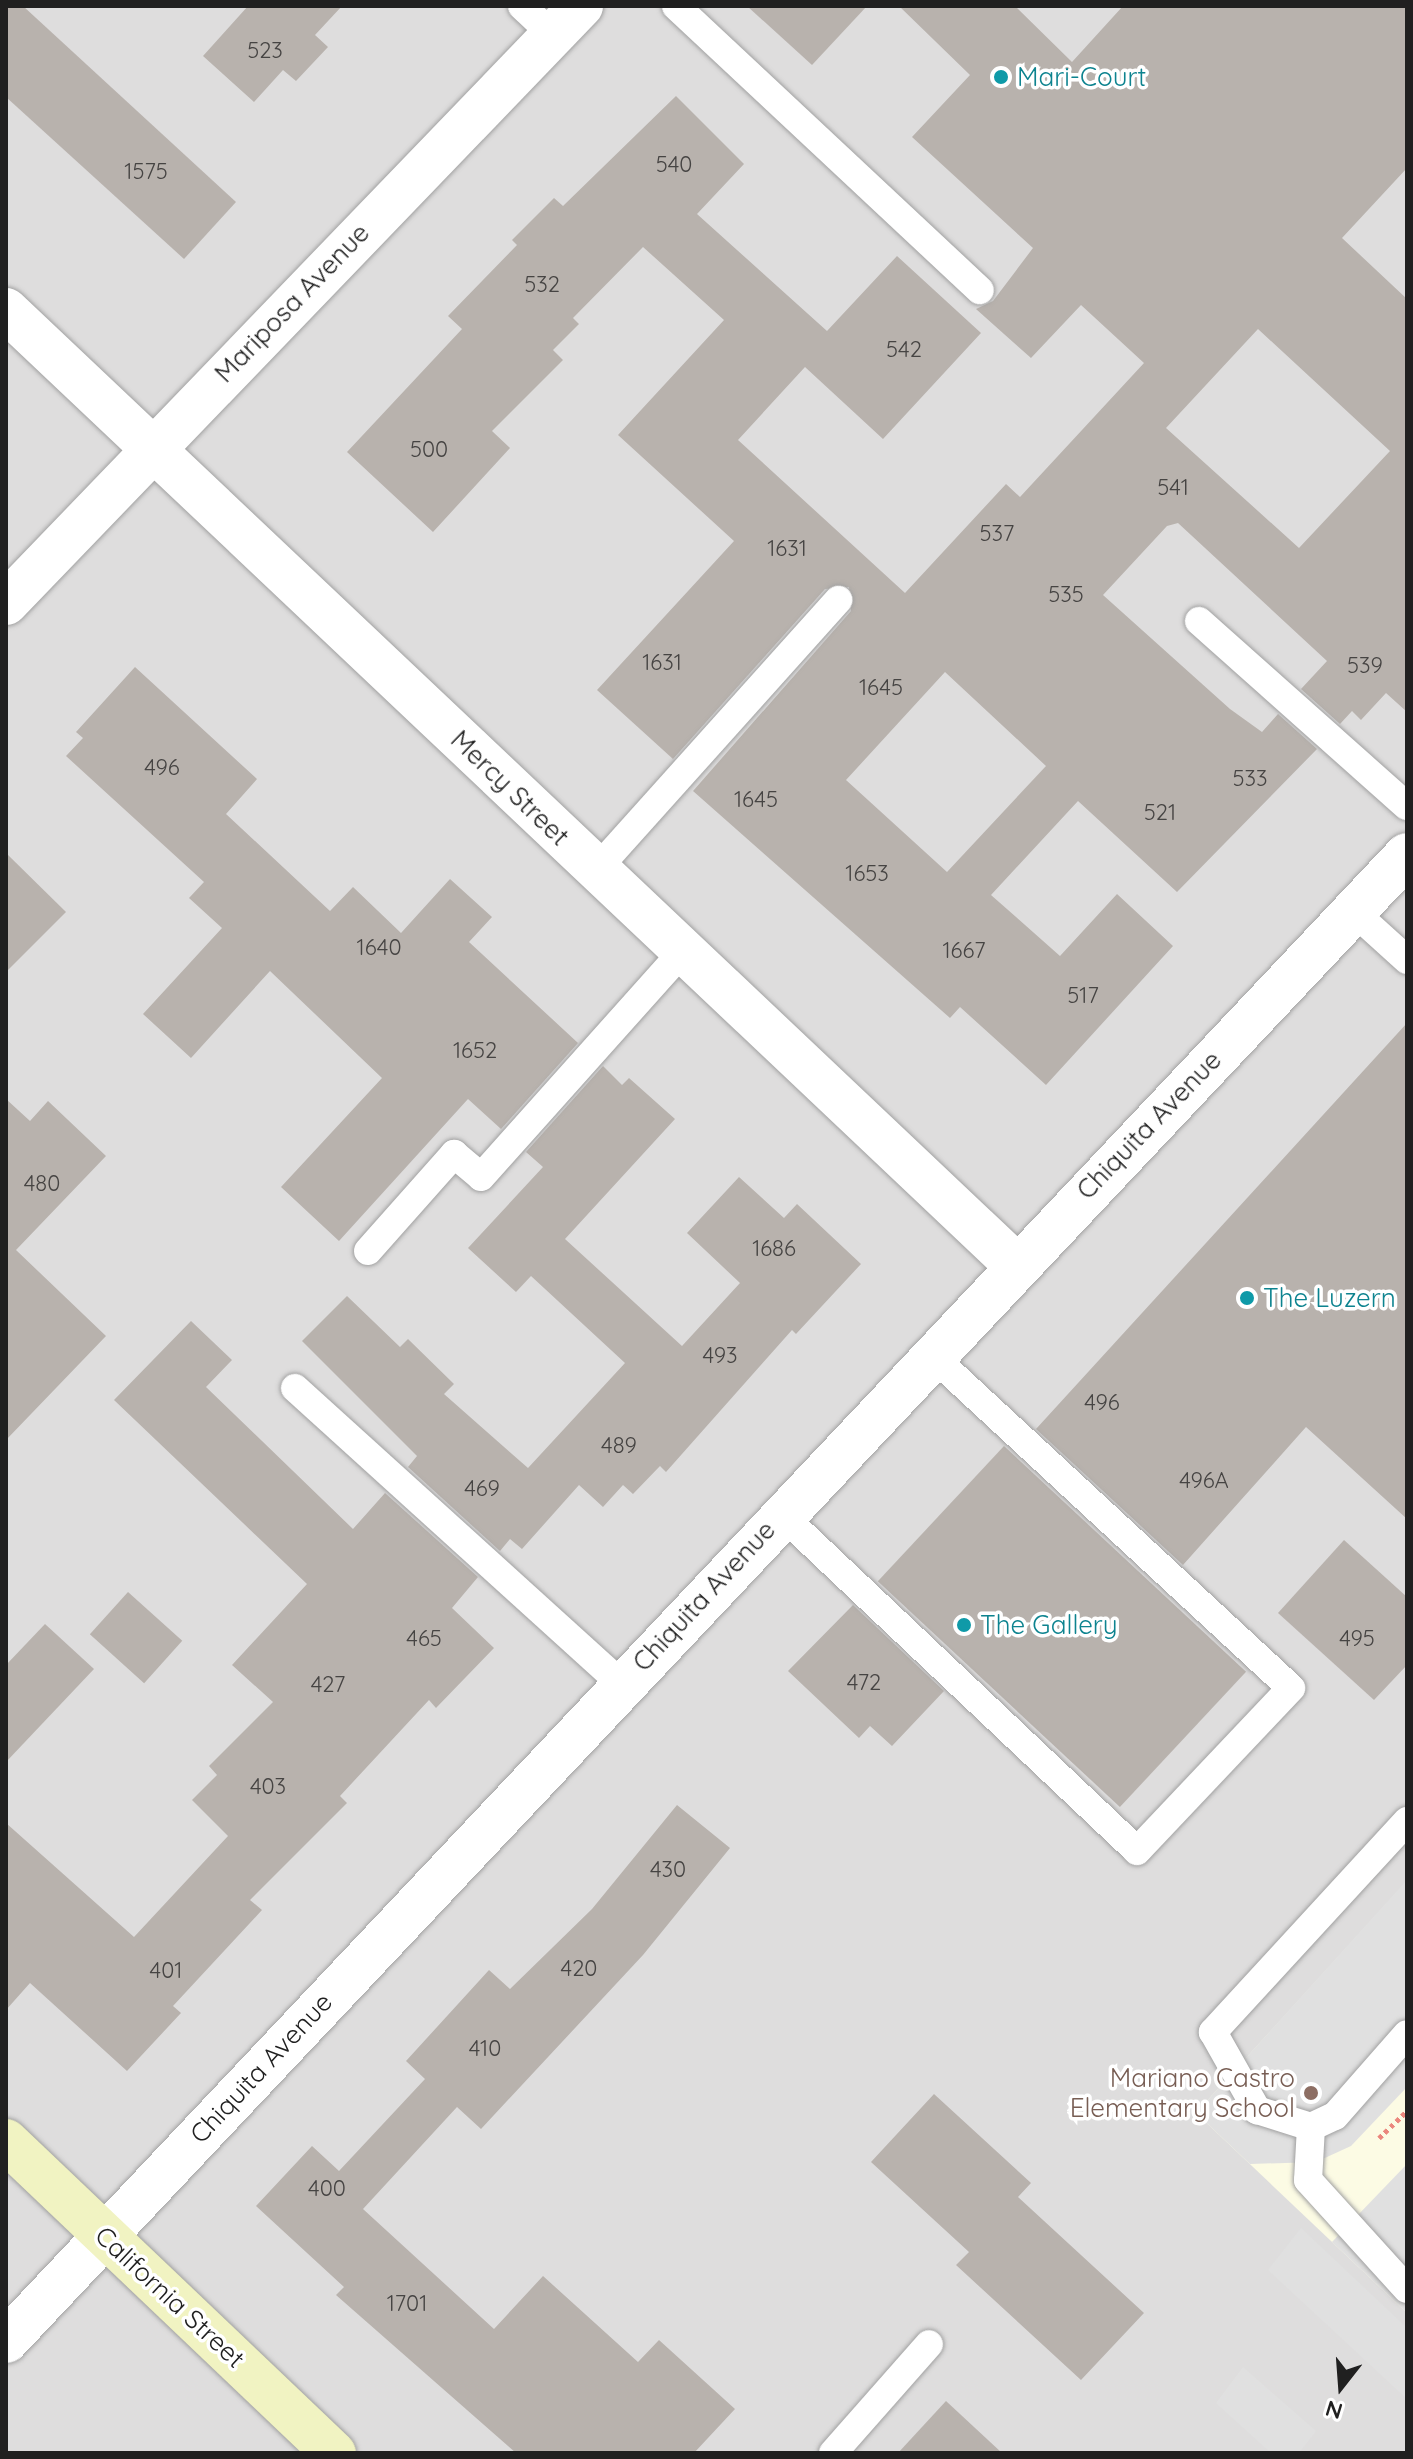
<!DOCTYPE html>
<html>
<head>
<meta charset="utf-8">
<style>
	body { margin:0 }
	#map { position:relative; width:1413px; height:2459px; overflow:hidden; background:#efece7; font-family:Quicksand,sans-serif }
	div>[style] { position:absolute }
	.residential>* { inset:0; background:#dedddd; transform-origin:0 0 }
	.education>* { inset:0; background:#fcfbe4 }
	.parking>* { inset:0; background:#e0e0e0 }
	.building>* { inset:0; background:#b8b2ad; transform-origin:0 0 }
	.path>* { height:5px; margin-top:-2.5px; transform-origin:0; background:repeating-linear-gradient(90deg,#eb877d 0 4px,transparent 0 8px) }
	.roads { filter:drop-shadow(0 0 2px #a1a1a1) drop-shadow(0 0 2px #a1a1a1) }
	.service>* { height:28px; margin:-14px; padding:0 14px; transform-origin:14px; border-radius:14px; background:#fff }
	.minor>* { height:44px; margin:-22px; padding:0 22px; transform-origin:22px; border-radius:22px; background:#fff }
	.secondary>* { height:44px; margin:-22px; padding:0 22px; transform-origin:22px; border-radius:22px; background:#f1f3c2 }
	.dots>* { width:22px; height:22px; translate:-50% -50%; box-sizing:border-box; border:4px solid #fff; border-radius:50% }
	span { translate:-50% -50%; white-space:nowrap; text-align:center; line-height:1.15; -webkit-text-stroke:7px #fff; paint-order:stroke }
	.number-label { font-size:22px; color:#464443 }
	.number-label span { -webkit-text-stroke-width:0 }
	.culture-label { font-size:26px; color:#0d838f }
	.left { translate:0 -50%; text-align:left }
	.street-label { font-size:26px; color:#202020 }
	.education-label { font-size:26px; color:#785e54 }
	.right { translate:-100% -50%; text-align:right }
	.frame { position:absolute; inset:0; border:8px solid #202020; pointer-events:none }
	.north { position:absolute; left:1301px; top:2347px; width:80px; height:80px; -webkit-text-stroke:6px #fff; paint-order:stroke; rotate:197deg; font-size:22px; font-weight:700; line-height:32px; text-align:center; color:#202020 }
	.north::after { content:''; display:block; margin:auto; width:28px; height:36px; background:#202020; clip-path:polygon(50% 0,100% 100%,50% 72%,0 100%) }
</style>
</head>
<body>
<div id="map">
	<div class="residential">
		<i style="left:6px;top:6px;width:1401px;height:2447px"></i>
	</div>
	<div class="education">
		<i style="clip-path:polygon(1407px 1881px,1407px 2313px,1196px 2113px)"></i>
	</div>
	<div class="parking">
		<i style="clip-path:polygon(1407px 1880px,1407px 2087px,1351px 2146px,1316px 2162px,1250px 2164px,1196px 2113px)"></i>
		<i style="clip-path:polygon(1407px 2164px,1407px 2313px,1332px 2242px)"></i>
		<i style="clip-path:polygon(1301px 2228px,1407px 2328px,1407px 2399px,1268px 2270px)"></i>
		<i style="clip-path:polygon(1243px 2367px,1316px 2431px,1299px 2453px,1271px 2453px,1216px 2403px)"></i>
	</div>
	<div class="building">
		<i style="clip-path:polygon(6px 6px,23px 6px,236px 202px,184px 259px,6px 97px)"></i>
		<i style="clip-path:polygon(248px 6px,342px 6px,315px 35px,328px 47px,296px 81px,283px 70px,254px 102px,203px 56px)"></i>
		<i style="clip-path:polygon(747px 6px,867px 6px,812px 65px)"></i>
		<i style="clip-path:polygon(evenodd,899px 6px,1015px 6px,1072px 62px,1123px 6px,1407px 6px,1407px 168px,1342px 238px,1407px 299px,1407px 712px,1386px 693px,1361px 720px,1352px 711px,1340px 724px,1301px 689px,1327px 661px,1178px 523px,1167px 526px,1103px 595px,1230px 709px,1262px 732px,1278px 714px,1317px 749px,1177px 892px,1078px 801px,991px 895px,1060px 956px,1117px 894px,1173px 946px,1046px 1085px,960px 1007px,950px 1018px,693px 791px,851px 611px,849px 587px,825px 589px,673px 759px,597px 690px,734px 541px,618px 435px,724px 320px,643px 247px,573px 318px,579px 324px,553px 350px,563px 360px,492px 431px,510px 448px,433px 532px,347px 452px,462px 329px,448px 316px,517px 245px,512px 240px,554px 198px,563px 206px,676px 96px,744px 164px,697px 214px,827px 331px,897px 256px,981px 333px,883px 439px,805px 367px,738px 440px,905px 593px,1006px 484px,1020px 497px,1144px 363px,1081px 305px,1031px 358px,976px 309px,993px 301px,1033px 248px,912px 137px,970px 75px,899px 6px,1258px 329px,1390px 451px,1299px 548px,1166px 428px,1258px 329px,899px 6px,945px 672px,1046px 766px,947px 872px,846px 780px,945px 672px)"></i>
		<i style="clip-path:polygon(135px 667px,257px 779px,226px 814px,330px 911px,353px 887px,401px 933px,450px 879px,492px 917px,469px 942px,578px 1043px,501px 1129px,468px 1099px,339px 1241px,281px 1187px,382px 1078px,270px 971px,191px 1058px,143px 1014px,222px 928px,189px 898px,204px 882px,66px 756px,83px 738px,76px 732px)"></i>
		<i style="clip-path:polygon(6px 853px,66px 912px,6px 972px)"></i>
		<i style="clip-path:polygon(1407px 1023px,1407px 1519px,1306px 1427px,1183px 1565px,1036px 1429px)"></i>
		<i style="clip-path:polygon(603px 1066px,622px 1085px,629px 1078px,675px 1119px,565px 1239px,682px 1346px,740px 1283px,687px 1233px,739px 1177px,784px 1218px,797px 1204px,861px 1264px,796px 1334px,792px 1330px,666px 1472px,660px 1466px,633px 1494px,623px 1485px,603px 1507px,579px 1485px,522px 1549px,510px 1539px,500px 1551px,408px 1467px,417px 1456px,302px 1341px,347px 1296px,400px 1347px,408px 1339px,454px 1384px,444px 1394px,528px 1468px,625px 1363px,531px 1276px,516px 1292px,468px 1248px,543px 1167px,526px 1152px)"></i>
		<i style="clip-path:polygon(6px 1099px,30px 1121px,48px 1101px,106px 1156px,16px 1250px,106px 1336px,6px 1440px)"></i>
		<i style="clip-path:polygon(191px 1321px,232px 1360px,206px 1387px,353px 1529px,385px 1493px,478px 1577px,452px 1608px,494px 1648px,436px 1708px,429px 1700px,340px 1796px,347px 1803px,250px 1900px,262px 1910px,173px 2006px,181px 2013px,127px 2071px,30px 1983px,6px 2010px,6px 1823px,134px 1937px,228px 1836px,192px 1800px,217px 1775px,209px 1766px,273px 1702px,232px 1665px,307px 1584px,114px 1400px)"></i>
		<i style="left:1004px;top:1446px;width:331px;height:185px;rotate:43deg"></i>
		<i style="clip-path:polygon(1344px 1540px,1407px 1597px,1407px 1665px,1374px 1700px,1278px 1613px)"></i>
		<i style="left:128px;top:1592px;width:73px;height:57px;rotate:42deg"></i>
		<i style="clip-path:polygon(853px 1605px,944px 1691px,892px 1746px,870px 1726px,859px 1738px,788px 1671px)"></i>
		<i style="clip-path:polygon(45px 1624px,94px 1669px,6px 1762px,6px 1665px)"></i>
		<i style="clip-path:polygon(677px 1805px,730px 1848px,643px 1955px,481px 2129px,457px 2107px,363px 2209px,494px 2329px,543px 2276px,638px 2362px,659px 2340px,735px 2409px,694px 2453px,516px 2453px,336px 2295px,344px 2287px,256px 2206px,312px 2146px,339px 2171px,425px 2079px,406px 2061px,489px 1970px,510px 1989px,592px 1909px)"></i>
		<i style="clip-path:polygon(934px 2094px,1031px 2183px,1018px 2197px,1144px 2313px,1081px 2380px,956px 2265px,969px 2252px,871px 2162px)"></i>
		<i style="clip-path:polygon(946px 2401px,1002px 2453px,898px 2453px)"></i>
	</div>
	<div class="path">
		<i style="left:1379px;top:2138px;width:39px;rotate:-44deg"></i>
	</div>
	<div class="roads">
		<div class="service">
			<i style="left:522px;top:6px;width:42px;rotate:43.1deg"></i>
			<i style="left:676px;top:6px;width:416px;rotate:43.1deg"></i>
			<i style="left:1199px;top:621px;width:278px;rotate:41.7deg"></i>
			<i style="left:596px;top:870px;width:363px;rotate:-48.1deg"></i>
			<i style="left:1353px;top:911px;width:73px;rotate:42.2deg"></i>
			<i style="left:368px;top:1251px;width:130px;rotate:-48.4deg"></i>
			<i style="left:454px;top:1154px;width:35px;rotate:40deg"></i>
			<i style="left:481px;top:1177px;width:302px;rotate:-48.2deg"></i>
			<i style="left:295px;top:1388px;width:440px;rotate:42.2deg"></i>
			<i style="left:781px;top:1514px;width:490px;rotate:43.4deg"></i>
			<i style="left:1137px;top:1851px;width:224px;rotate:-46.6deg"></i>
			<i style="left:1291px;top:1688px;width:490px;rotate:-137.2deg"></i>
			<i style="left:1407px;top:1821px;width:287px;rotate:132.6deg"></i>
			<i style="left:1213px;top:2032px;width:90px;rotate:60.6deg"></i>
			<i style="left:1257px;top:2110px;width:57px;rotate:17.5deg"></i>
			<i style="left:1311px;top:2127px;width:26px;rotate:-25deg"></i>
			<i style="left:1335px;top:2116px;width:109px;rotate:-48.7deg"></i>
			<i style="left:1311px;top:2127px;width:53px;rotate:93.2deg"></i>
			<i style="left:1308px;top:2180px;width:147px;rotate:47.8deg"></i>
			<i style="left:833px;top:2453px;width:145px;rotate:-48.6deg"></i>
		</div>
		<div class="minor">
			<i style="left:6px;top:310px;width:1390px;rotate:43.4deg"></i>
			<i style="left:6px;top:603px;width:829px;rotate:-46.08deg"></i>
			<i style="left:6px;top:2341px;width:2042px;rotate:-46.69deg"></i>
		</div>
		<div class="secondary">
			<i style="left:6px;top:2141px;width:453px;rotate:43.6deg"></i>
		</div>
	</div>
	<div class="dots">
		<i style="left:1001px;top:77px;background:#0f9aa8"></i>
		<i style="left:1247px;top:1298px;background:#0f9aa8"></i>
		<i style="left:964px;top:1625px;background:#0f9aa8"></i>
		<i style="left:1311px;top:2093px;background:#8d6e63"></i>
	</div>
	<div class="number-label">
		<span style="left:265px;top:51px">523</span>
		<span style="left:674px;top:165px">540</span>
		<span style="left:146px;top:172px">1575</span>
		<span style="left:542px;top:285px">532</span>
		<span style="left:904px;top:350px">542</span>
		<span style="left:429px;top:450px">500</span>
		<span style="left:1173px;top:488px">541</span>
		<span style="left:997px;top:534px">537</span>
		<span style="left:787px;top:549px">1631</span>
		<span style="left:1066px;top:595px">535</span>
		<span style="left:662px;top:663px">1631</span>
		<span style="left:1365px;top:666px">539</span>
		<span style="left:881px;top:688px">1645</span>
		<span style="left:162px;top:768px">496</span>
		<span style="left:1250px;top:779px">533</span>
		<span style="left:756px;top:800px">1645</span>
		<span style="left:1160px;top:813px">521</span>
		<span style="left:867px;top:874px">1653</span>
		<span style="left:379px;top:948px">1640</span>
		<span style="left:964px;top:951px">1667</span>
		<span style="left:1083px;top:996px">517</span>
		<span style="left:475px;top:1051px">1652</span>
		<span style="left:42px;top:1184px">480</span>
		<span style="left:774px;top:1249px">1686</span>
		<span style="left:720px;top:1356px">493</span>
		<span style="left:1102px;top:1403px">496</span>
		<span style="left:619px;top:1446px">489</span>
		<span style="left:1204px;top:1481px">496A</span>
		<span style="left:482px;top:1489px">469</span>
		<span style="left:424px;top:1639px">465</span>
		<span style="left:1357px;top:1639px">495</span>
		<span style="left:864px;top:1683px">472</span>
		<span style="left:328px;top:1685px">427</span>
		<span style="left:268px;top:1787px">403</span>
		<span style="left:668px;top:1870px">430</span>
		<span style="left:579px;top:1969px">420</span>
		<span style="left:166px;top:1971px">401</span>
		<span style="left:485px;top:2049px">410</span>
		<span style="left:327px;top:2189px">400</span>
		<span style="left:407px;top:2304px">1701</span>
	</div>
	<div class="culture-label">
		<span class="left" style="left:1017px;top:77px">Mari-Court</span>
		<span class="left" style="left:1263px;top:1298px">The Luzern</span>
		<span class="left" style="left:980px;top:1625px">The Gallery</span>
	</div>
	<div class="street-label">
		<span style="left:292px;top:303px;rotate:-46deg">Mariposa Avenue</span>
		<span style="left:510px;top:788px;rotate:44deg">Mercy Street</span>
		<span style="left:1149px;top:1125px;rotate:-46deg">Chiquita Avenue</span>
		<span style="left:704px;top:1596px;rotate:-47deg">Chiquita Avenue</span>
		<span style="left:261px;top:2068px;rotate:-47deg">Chiquita Avenue</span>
		<span style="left:170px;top:2297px;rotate:43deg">California Street</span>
	</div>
	<div class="education-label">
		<span class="right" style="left:1295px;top:2093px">Mariano Castro<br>Elementary School</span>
	</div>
	<div class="frame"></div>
	<div class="north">N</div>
</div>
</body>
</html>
